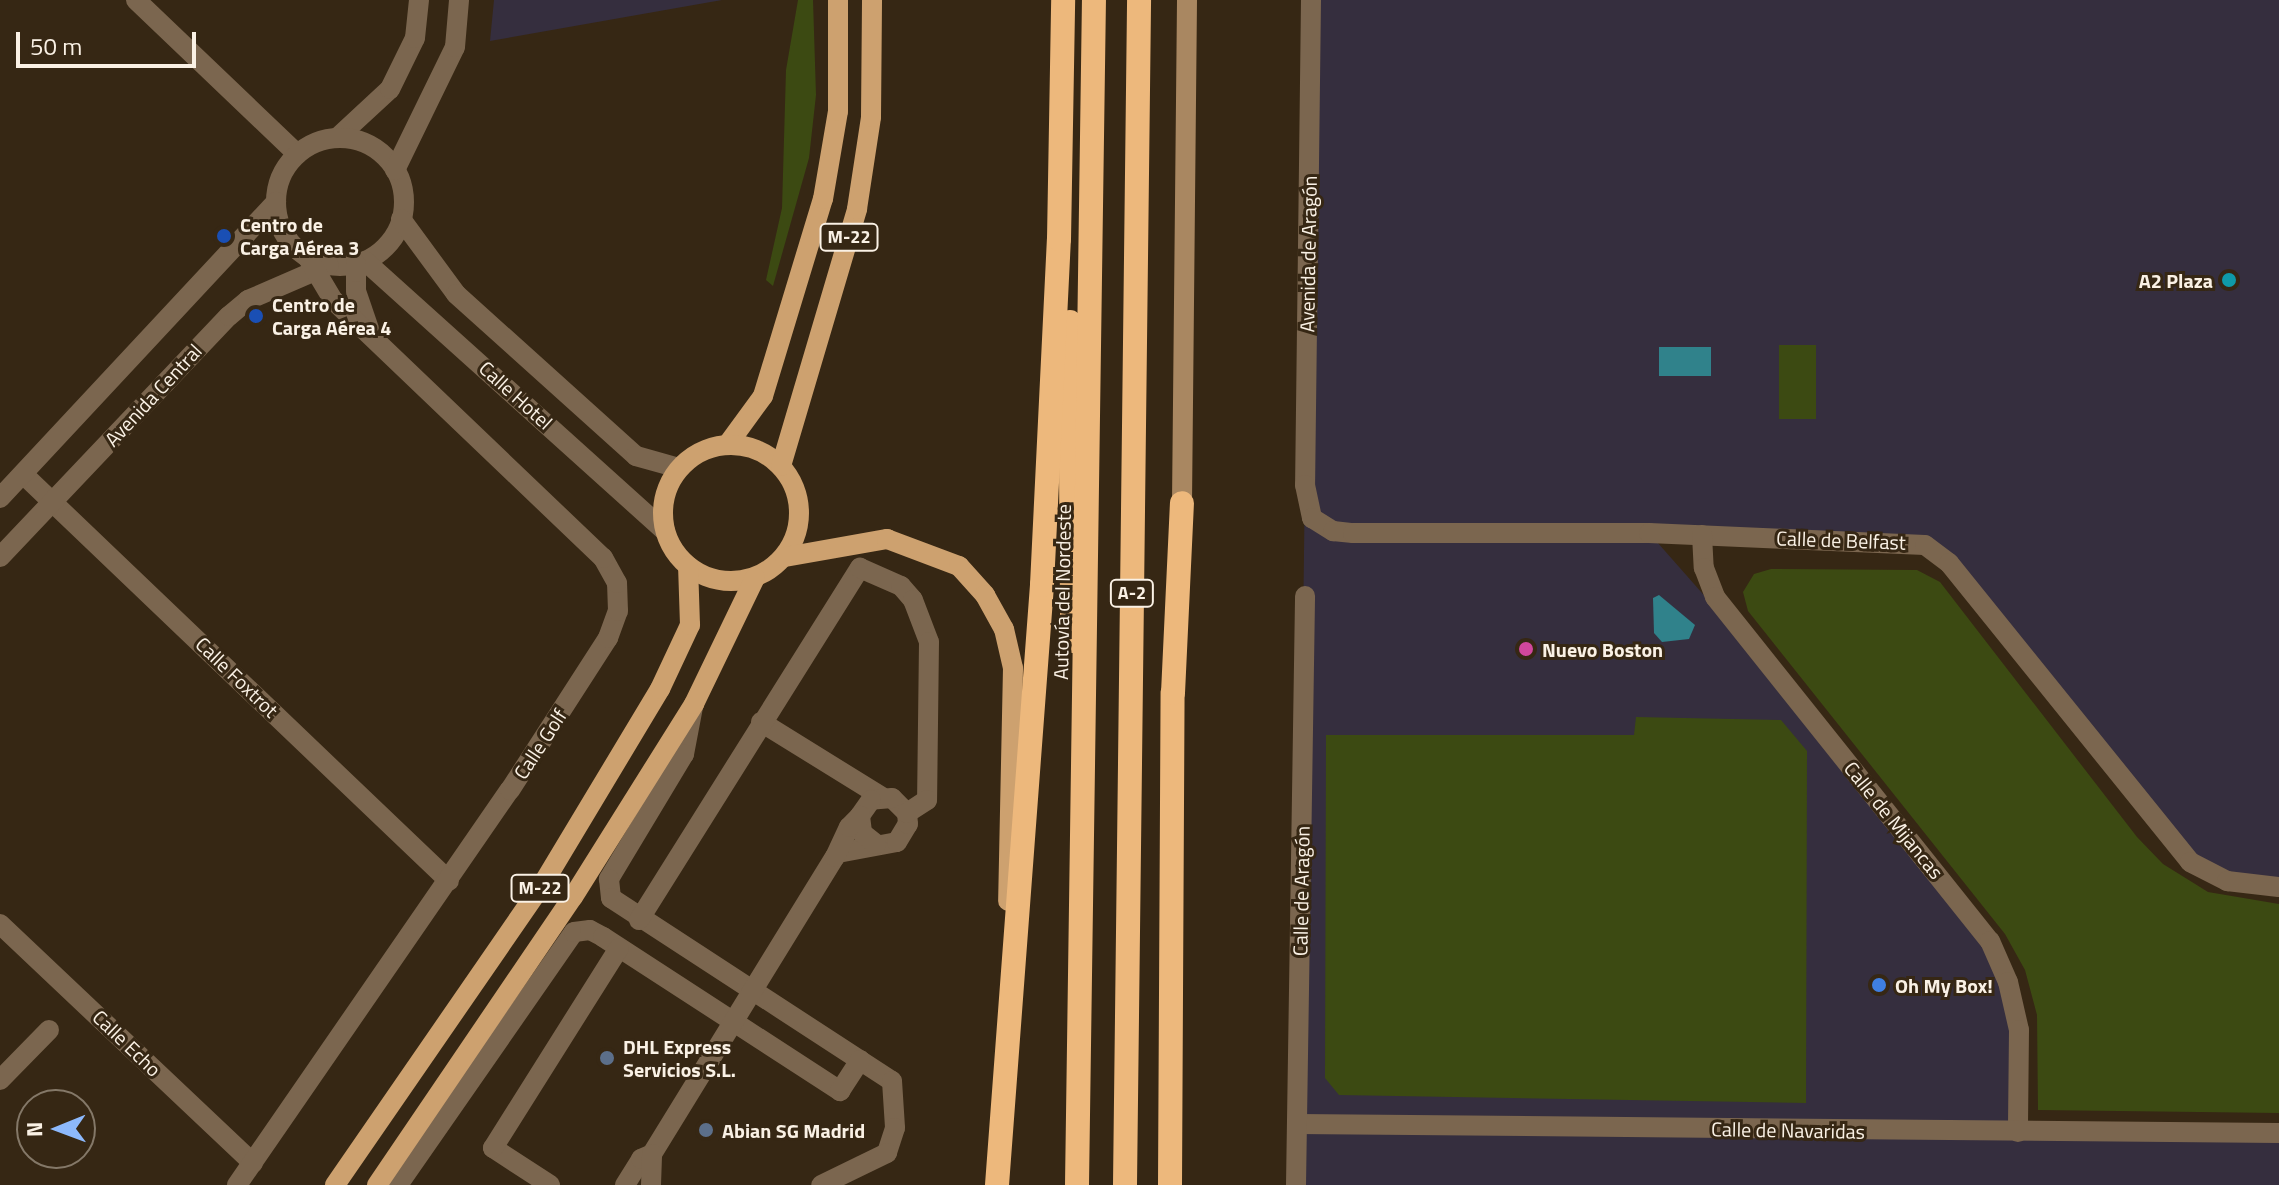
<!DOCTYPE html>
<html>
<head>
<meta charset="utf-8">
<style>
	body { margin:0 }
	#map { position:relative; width:2279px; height:1185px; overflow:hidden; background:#362714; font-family:"Titillium Web",sans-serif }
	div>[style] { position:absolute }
	.industrial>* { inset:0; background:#352e3e }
	.green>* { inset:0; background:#3c4a12; transform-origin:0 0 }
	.water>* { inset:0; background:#30828b; transform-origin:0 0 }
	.street>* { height:20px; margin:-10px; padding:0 10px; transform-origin:10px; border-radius:10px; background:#7b664f }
	.street>.ring { margin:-10px; padding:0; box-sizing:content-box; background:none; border:20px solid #7b664f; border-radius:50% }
	.secondary>* { height:20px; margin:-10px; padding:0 10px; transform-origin:10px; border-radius:10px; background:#a98761 }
	.primary>* { height:20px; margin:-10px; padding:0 10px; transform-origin:10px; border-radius:10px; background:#cda16f }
	.primary>.ring { margin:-10px; padding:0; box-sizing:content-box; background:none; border:20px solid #cda16f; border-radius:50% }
	.highway>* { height:24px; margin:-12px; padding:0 12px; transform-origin:12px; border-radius:12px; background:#edb87c }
	.dots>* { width:22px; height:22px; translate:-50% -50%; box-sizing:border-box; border:4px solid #362714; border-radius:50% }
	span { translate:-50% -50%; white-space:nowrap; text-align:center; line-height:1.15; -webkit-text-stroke:6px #362714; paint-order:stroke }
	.shield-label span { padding:2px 6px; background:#362714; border:2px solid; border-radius:6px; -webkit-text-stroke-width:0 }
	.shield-label { font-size:18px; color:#faf1e5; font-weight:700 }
	.poi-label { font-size:20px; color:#faf1e5; font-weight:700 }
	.left { translate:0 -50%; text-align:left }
	.right { translate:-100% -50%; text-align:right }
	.street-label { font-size:20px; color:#faf1e5 }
	.north { position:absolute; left:16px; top:1089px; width:80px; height:80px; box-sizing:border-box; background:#362714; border:2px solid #847868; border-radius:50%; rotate:269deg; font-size:22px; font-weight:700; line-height:32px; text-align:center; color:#faf1e5 }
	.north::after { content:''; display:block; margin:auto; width:28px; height:36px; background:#8db9fc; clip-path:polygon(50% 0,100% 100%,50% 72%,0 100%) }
	.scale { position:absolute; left:16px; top:32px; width:180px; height:36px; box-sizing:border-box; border:4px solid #faf1e5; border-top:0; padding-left:10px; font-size:24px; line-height:28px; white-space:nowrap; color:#faf1e5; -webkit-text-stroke:6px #362714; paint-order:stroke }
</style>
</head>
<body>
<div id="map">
	<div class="industrial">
		<i style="clip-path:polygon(494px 0,722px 0,490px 41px)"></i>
		<i style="clip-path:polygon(1311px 0,2279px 0,2279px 887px,2190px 862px,1925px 545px,1650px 534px,1813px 719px,1990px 941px,2008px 982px,2019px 1132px,2279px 1133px,2279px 1185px,1296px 1185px)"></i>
	</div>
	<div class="green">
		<i style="clip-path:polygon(798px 0,813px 0,816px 95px,809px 158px,773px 286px,766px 280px,782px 208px,786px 70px)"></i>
		<i style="left:1779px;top:345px;width:37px;height:74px"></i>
		<i style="clip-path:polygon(1771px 569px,1917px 570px,1940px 582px,2137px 837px,2163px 864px,2208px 892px,2279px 904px,2279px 1113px,2038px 1110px,2037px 1015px,2025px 970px,2005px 934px,1748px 611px,1743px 592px,1754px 574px)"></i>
		<i style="clip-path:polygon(1636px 717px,1781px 720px,1807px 751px,1806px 1103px,1339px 1095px,1325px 1078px,1326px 735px,1634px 735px)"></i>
	</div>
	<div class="water">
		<i style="left:1659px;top:347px;width:52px;height:29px"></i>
		<i style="clip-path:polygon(1659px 595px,1695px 625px,1689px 639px,1662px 642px,1654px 633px,1653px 598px)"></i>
	</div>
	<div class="street">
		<i style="left:136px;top:0;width:223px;rotate:43.7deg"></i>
		<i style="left:1311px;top:0;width:485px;rotate:90.7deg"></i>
		<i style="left:1305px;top:485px;width:34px;rotate:78deg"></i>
		<i style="left:1312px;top:518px;width:25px;rotate:32deg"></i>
		<i style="left:1333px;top:531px;width:20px;rotate:6deg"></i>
		<i style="left:1353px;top:533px;width:296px"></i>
		<i style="left:1649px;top:533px;width:276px;rotate:2.5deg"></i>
		<i style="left:1925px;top:545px;width:30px;rotate:37deg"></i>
		<i style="left:1949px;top:563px;width:384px;rotate:51.1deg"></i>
		<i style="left:2190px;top:862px;width:42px;rotate:27.2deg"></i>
		<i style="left:2227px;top:881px;width:52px;rotate:6.6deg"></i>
		<i style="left:337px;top:138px;width:72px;rotate:-42.8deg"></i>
		<i style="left:390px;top:89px;width:57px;rotate:-63.9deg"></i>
		<i style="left:415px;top:38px;width:38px;rotate:-84deg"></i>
		<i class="ring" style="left:276px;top:138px;width:108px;height:108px"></i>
		<i style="left:395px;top:170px;width:137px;rotate:-64deg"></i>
		<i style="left:455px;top:47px;width:47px;rotate:-85.1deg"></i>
		<i style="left:401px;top:219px;width:93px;rotate:53.7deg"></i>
		<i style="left:456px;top:294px;width:242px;rotate:42deg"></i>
		<i style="left:636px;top:456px;width:45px;rotate:15.6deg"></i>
		<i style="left:365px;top:261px;width:404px;rotate:42deg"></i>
		<i style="left:356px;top:264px;width:27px;rotate:90deg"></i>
		<i style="left:356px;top:291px;width:40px;rotate:71.1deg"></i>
		<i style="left:23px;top:474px;width:589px;rotate:43.69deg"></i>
		<i style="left:0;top:498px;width:405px;rotate:-47deg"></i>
		<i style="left:1702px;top:535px;width:33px;rotate:87deg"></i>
		<i style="left:1704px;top:568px;width:31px;rotate:69deg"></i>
		<i style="left:1715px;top:597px;width:440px;rotate:51.4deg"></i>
		<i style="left:1990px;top:941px;width:45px;rotate:66.3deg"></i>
		<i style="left:2008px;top:982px;width:49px;rotate:77.1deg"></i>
		<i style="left:2019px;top:1030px;width:102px;rotate:90.6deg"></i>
		<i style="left:0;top:557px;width:332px;rotate:-46.5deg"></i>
		<i style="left:229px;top:316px;width:25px;rotate:-40deg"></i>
		<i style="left:248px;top:300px;width:88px;rotate:-23.4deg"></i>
		<i style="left:693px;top:707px;width:48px;rotate:100.8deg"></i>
		<i style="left:684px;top:754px;width:146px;rotate:121deg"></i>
		<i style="left:609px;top:879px;width:19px;rotate:84deg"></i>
		<i style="left:611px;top:898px;width:335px;rotate:33.1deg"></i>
		<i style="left:892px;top:1081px;width:47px;rotate:86.3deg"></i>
		<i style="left:895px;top:1128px;width:26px;rotate:108deg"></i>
		<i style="left:887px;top:1153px;width:73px;rotate:154.1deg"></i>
		<i style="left:761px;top:722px;width:142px;rotate:31.8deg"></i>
		<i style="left:838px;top:853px;width:60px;rotate:-10.6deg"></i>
		<i style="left:897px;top:842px;width:21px;rotate:-59deg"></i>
		<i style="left:908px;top:824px;width:11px;rotate:-95deg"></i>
		<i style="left:907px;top:813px;width:21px;rotate:-135deg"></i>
		<i style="left:892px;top:798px;width:21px;rotate:175deg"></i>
		<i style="left:871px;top:800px;width:19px;rotate:125deg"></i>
		<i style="left:860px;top:816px;width:17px;rotate:83deg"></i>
		<i style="left:862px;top:833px;width:18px;rotate:38deg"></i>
		<i style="left:639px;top:920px;width:416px;rotate:-57.9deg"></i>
		<i style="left:860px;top:568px;width:45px;rotate:23.7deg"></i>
		<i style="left:901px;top:586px;width:18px;rotate:49deg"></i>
		<i style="left:913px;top:600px;width:45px;rotate:69.1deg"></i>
		<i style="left:929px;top:642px;width:158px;rotate:90.7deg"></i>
		<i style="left:927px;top:800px;width:24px;rotate:147deg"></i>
		<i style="left:0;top:924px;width:348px;rotate:43.4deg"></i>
		<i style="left:0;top:1080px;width:70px;rotate:-45.6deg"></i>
		<i style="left:1297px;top:1124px;width:982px;rotate:0.53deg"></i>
		<i style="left:237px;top:1185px;width:480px;rotate:-55.4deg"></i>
		<i style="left:510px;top:790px;width:181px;rotate:-57.2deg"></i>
		<i style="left:608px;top:638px;width:29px;rotate:-70deg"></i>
		<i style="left:618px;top:611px;width:28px;rotate:-92deg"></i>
		<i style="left:617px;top:583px;width:29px;rotate:-119deg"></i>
		<i style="left:603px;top:558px;width:373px;rotate:-136.3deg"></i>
		<i style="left:333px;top:300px;width:49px;rotate:-120.8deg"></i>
		<i style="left:398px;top:1185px;width:308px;rotate:-55.2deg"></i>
		<i style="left:574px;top:932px;width:16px;rotate:-7deg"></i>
		<i style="left:590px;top:930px;width:15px;rotate:28deg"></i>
		<i style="left:603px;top:937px;width:283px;rotate:33deg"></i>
		<i style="left:840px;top:1091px;width:37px;rotate:-57deg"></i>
		<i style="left:550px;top:1185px;width:68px;rotate:-147deg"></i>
		<i style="left:493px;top:1148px;width:236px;rotate:-57.8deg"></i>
		<i style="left:625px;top:1185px;width:31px;rotate:-58deg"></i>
		<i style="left:641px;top:1159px;width:12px;rotate:-24deg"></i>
		<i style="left:652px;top:1154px;width:349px;rotate:-58.4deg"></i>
		<i style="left:835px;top:857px;width:33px;rotate:-65deg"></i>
		<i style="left:849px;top:827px;width:16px;rotate:-45deg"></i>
		<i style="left:651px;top:1185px;width:31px;rotate:-88deg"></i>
		<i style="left:1296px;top:1185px;width:589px;rotate:-89.12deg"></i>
	</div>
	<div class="secondary">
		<i style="left:1182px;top:503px;width:503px;rotate:-89.43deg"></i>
	</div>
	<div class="primary">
		<i style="left:728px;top:444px;width:59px;rotate:-53.9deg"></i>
		<i style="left:763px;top:396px;width:206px;rotate:-73.1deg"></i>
		<i style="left:823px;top:199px;width:89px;rotate:-80.3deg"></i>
		<i style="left:838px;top:111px;width:111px;rotate:-90deg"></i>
		<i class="ring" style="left:663px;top:445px;width:116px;height:116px"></i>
		<i style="left:781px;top:466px;width:268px;rotate:-73.5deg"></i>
		<i style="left:857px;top:209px;width:93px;rotate:-81.3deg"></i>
		<i style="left:871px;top:117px;width:117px;rotate:-89.5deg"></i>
		<i style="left:785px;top:557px;width:104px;rotate:-10deg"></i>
		<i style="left:887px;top:539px;width:77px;rotate:20.6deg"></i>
		<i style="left:959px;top:566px;width:39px;rotate:48deg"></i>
		<i style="left:985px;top:595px;width:39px;rotate:61deg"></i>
		<i style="left:1004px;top:629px;width:40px;rotate:77deg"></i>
		<i style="left:1013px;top:668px;width:233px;rotate:91.2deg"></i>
		<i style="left:335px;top:1185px;width:368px;rotate:-55.4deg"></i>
		<i style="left:544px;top:882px;width:225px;rotate:-59deg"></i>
		<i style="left:660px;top:689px;width:71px;rotate:-64.9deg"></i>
		<i style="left:690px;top:625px;width:59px;rotate:-91.9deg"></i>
		<i style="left:377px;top:1185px;width:348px;rotate:-55.8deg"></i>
		<i style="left:573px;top:897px;width:228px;rotate:-57.9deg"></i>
		<i style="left:694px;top:704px;width:140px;rotate:-64.2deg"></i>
	</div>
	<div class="highway">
		<i style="left:1070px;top:322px;width:319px;rotate:89.6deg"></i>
		<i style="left:997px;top:1185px;width:602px;rotate:-85.71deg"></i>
		<i style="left:1042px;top:585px;width:346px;rotate:-87.2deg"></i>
		<i style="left:1059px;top:239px;width:239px;rotate:-89deg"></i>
		<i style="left:1077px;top:1185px;width:1185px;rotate:-89.18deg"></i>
		<i style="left:1125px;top:1185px;width:1185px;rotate:-89.32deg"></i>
		<i style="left:1170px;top:1185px;width:492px;rotate:-89.7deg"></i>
		<i style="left:1173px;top:693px;width:190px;rotate:-87.3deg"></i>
	</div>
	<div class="dots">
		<i style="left:224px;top:236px;background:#1a4fb4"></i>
		<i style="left:2229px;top:280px;background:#0f9aa8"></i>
		<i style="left:256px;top:316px;background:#1a4fb4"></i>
		<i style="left:1526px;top:649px;background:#d1479c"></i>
		<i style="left:1879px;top:985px;background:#3f7fe0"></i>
		<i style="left:607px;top:1058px;background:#5c6f8a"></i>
		<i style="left:706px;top:1130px;background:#5c6f8a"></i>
	</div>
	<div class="shield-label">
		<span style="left:849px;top:237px">M-22</span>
		<span style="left:1132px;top:593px">A-2</span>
		<span style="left:540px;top:888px">M-22</span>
	</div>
	<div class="poi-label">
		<span class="left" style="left:240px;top:236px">Centro de<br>Carga Aérea 3</span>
		<span class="right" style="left:2213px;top:280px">A2 Plaza</span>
		<span class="left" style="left:272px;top:316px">Centro de<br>Carga Aérea 4</span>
		<span class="left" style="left:1542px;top:649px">Nuevo Boston</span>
		<span class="left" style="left:1895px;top:985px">Oh My Box!</span>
		<span class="left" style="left:623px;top:1058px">DHL Express<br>Servicios S.L.</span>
		<span class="left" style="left:722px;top:1130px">Abian SG Madrid</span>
	</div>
	<div class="street-label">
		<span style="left:1308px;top:254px;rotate:-89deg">Avenida de Aragón</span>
		<span style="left:153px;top:395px;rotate:-47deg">Avenida Central</span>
		<span style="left:516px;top:395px;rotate:42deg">Calle Hotel</span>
		<span style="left:1841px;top:540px;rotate:2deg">Calle de Belfast</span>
		<span style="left:1062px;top:592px;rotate:-89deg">Autovía del Nordeste</span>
		<span style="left:237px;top:677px;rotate:44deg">Calle Foxtrot</span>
		<span style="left:540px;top:744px;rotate:-57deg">Calle Golf</span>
		<span style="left:1894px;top:820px;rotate:51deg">Calle de Mijancas</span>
		<span style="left:1301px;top:891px;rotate:-89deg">Calle de Aragón</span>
		<span style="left:127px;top:1043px;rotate:44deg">Calle Echo</span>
		<span style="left:1788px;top:1130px;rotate:1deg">Calle de Navaridas</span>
	</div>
	<div class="north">N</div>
	<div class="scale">50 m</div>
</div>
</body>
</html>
